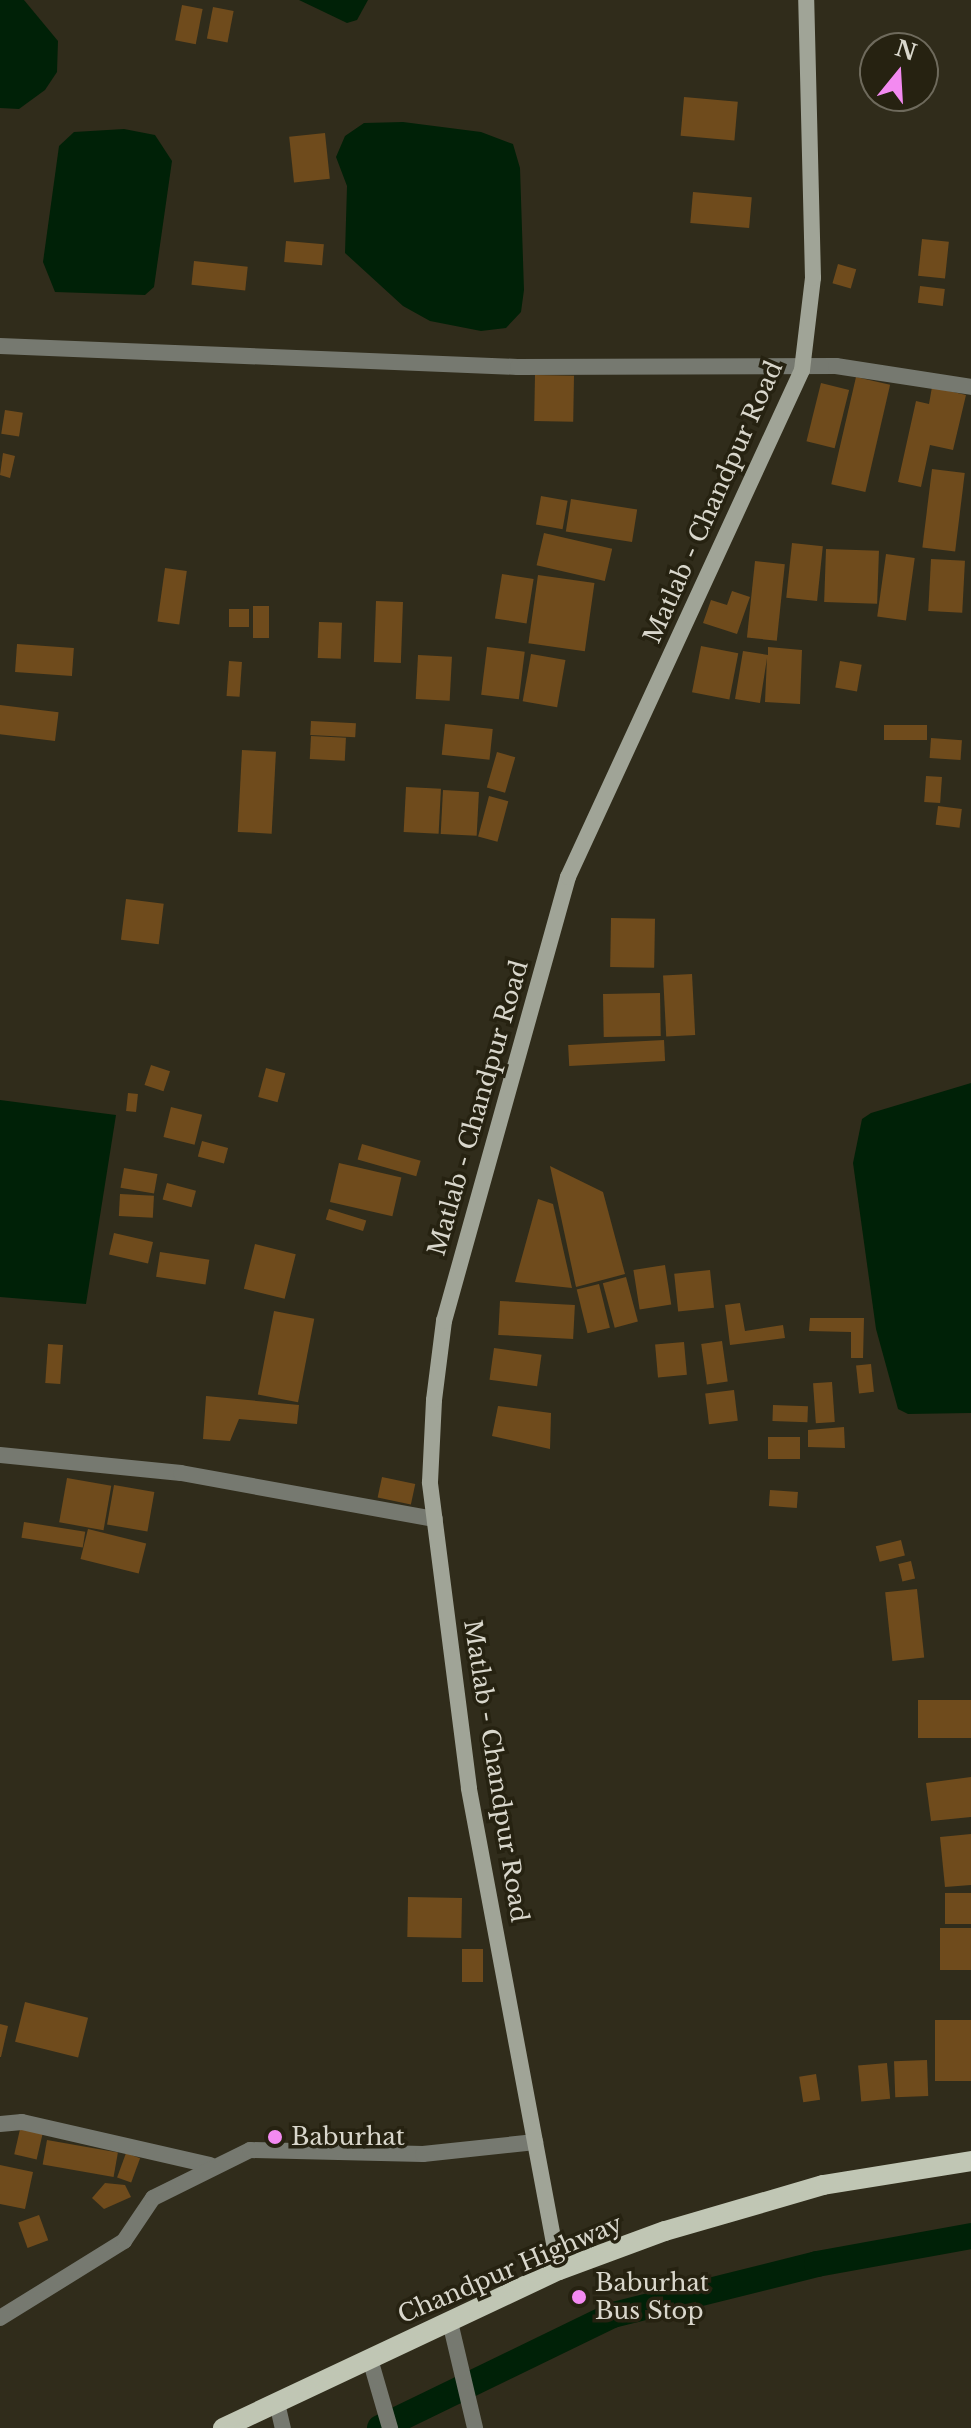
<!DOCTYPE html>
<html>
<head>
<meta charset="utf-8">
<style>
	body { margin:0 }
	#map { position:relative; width:971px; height:2428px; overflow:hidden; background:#302c1b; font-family:"Libre Baskerville",serif }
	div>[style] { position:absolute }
	.water>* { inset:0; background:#002107 }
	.canal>* { height:26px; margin:-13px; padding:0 13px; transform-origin:13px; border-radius:13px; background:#002107 }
	.building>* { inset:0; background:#6f4b1c; transform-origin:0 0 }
	.street>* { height:16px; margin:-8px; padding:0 8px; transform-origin:8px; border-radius:8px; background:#767970 }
	.secondary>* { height:16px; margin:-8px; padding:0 8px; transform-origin:8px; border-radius:8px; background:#a0a497 }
	.primary>* { height:20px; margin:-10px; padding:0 10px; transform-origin:10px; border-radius:10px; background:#c0c6b4 }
	.dots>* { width:22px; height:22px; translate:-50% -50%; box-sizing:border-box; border:4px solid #262211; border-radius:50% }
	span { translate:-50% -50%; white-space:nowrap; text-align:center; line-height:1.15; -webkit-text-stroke:7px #262211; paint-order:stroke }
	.street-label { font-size:24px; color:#d9d7cc }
	.poi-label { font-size:24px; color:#d9d7cc }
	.left { translate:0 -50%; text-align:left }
	.north { position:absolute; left:859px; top:32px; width:80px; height:80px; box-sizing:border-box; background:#262211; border:2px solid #6e6a5c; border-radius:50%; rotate:18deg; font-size:22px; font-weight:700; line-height:32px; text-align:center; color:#d9d7cc }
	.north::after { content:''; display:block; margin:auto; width:28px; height:36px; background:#f38af1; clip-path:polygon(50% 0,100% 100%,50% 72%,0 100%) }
</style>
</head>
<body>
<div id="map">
	<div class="water">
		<i style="clip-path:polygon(0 0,24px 0,58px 41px,57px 72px,45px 90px,19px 109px,0 108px)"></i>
		<i style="clip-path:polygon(299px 0,368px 0,357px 20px,347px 23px)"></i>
		<i style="clip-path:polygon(403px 122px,481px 132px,513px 144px,520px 168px,524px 290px,521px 312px,506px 328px,481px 331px,430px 321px,403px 306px,345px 253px,347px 186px,336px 157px,345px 136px,364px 123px)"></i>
		<i style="clip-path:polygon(124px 129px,155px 135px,172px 161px,154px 287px,145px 295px,55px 292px,43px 262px,59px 146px,74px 132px)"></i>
		<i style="clip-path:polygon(971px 1083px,971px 1413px,908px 1414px,898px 1409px,876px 1329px,853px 1163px,862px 1119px,871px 1113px)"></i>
		<i style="clip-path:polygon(0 1100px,116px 1115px,86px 1304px,0 1297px)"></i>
	</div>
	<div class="canal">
		<i style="left:380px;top:2428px;width:259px;rotate:-25.9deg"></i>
		<i style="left:613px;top:2315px;width:210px;rotate:-14deg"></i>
		<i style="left:817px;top:2264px;width:157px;rotate:-10.3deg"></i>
	</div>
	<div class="building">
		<i style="left:182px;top:5px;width:21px;height:36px;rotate:11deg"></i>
		<i style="left:213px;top:7px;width:21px;height:32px;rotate:11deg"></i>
		<i style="left:684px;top:97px;width:54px;height:39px;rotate:5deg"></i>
		<i style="left:325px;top:133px;width:46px;height:36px;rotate:84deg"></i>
		<i style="left:693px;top:192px;width:59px;height:31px;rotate:5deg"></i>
		<i style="left:922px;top:239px;width:27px;height:37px;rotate:6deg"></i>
		<i style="left:286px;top:241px;width:38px;height:21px;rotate:5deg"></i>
		<i style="left:194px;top:261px;width:54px;height:24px;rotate:6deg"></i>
		<i style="left:838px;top:264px;width:19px;height:20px;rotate:16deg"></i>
		<i style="left:920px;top:286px;width:25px;height:17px;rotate:7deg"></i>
		<i style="left:535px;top:375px;width:39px;height:46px;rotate:1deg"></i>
		<i style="left:856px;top:377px;width:35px;height:110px;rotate:13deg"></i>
		<i style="left:821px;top:383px;width:29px;height:60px;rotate:14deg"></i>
		<i style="clip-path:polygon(932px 387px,966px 395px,953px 450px,930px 445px,921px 487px,898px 482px,916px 401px,929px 404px)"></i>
		<i style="left:5px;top:410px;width:18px;height:24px;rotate:9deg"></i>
		<i style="clip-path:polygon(3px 453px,15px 456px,10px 478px,0 475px)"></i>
		<i style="left:932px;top:469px;width:33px;height:79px;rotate:7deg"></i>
		<i style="left:541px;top:496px;width:27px;height:29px;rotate:10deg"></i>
		<i style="left:571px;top:499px;width:67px;height:33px;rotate:9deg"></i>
		<i style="left:544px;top:533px;width:70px;height:33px;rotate:13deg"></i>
		<i style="left:792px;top:543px;width:31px;height:55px;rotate:6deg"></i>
		<i style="left:826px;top:549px;width:53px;height:53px;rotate:2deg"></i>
		<i style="left:886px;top:554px;width:29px;height:63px;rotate:8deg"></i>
		<i style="left:931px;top:559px;width:34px;height:52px;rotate:3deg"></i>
		<i style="left:755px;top:561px;width:30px;height:77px;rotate:6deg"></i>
		<i style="left:165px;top:568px;width:22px;height:54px;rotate:8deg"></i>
		<i style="left:502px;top:574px;width:32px;height:45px;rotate:9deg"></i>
		<i style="left:538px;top:575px;width:57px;height:69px;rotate:8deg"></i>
		<i style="clip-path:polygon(732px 591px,750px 597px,737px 634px,703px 623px,711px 600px,727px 605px)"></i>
		<i style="left:376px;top:601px;width:27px;height:61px;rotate:2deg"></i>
		<i style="left:269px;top:606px;width:32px;height:16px;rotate:90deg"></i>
		<i style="left:249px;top:609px;width:18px;height:20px;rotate:90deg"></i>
		<i style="left:319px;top:622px;width:23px;height:36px;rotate:2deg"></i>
		<i style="left:17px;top:644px;width:57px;height:28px;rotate:4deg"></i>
		<i style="left:701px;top:646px;width:38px;height:47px;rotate:11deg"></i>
		<i style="left:487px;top:647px;width:38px;height:48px;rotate:7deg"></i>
		<i style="clip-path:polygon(768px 647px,802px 650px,800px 704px,765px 702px,767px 658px,760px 703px,735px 699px,743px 651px,768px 655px)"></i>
		<i style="left:531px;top:654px;width:35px;height:48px;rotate:10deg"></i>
		<i style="left:418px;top:655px;width:34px;height:44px;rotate:3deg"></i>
		<i style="left:229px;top:661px;width:13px;height:35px;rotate:4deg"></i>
		<i style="left:840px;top:661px;width:22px;height:27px;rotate:10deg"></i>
		<i style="left:0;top:705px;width:59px;height:29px;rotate:7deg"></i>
		<i style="left:311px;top:721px;width:45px;height:14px;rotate:3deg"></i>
		<i style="left:445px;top:724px;width:48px;height:31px;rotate:6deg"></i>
		<i style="left:927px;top:725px;width:15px;height:43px;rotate:90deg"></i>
		<i style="left:311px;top:736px;width:35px;height:23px;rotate:3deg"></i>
		<i style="left:931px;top:738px;width:31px;height:20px;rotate:4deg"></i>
		<i style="left:242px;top:750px;width:34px;height:82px;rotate:3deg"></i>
		<i style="left:497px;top:752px;width:19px;height:37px;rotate:16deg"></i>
		<i style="left:926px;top:776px;width:16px;height:26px;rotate:4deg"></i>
		<i style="left:406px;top:787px;width:35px;height:45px;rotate:3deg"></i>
		<i style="left:443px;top:790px;width:36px;height:44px;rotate:3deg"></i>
		<i style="left:489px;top:796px;width:20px;height:42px;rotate:15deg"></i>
		<i style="left:938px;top:806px;width:24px;height:19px;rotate:7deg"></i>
		<i style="left:126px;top:899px;width:38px;height:41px;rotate:7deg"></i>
		<i style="left:611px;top:918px;width:44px;height:49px;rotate:1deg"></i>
		<i style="left:692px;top:974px;width:61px;height:29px;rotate:87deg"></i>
		<i style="left:660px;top:993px;width:43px;height:57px;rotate:89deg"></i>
		<i style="left:664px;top:1040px;width:21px;height:96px;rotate:87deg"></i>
		<i style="left:151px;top:1065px;width:20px;height:21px;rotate:18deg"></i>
		<i style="left:266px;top:1068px;width:20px;height:30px;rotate:15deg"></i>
		<i style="left:128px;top:1093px;width:10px;height:18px;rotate:6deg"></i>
		<i style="left:171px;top:1107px;width:32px;height:31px;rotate:14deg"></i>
		<i style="left:202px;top:1141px;width:27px;height:16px;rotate:15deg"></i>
		<i style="left:362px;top:1144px;width:61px;height:16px;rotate:16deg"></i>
		<i style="left:339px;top:1163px;width:64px;height:40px;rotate:13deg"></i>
		<i style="clip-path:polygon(550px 1166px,603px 1192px,625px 1274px,576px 1287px)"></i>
		<i style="left:124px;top:1168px;width:34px;height:20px;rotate:10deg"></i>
		<i style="left:167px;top:1183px;width:30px;height:17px;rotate:15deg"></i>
		<i style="left:120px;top:1194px;width:34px;height:22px;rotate:3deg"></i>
		<i style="clip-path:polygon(538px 1199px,553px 1204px,572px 1288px,515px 1282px)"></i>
		<i style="left:329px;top:1209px;width:39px;height:11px;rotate:17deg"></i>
		<i style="left:114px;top:1233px;width:40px;height:22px;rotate:13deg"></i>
		<i style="left:255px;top:1244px;width:42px;height:46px;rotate:14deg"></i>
		<i style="left:160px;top:1252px;width:50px;height:25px;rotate:9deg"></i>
		<i style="left:665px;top:1265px;width:40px;height:32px;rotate:81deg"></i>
		<i style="left:710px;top:1270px;width:38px;height:36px;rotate:84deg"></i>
		<i style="left:626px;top:1277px;width:46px;height:24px;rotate:75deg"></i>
		<i style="left:599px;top:1284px;width:45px;height:23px;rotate:76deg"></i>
		<i style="left:500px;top:1301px;width:75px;height:34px;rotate:3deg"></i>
		<i style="clip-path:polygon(740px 1303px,745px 1331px,783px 1325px,785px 1338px,730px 1345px,725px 1305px)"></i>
		<i style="left:274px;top:1311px;width:41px;height:85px;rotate:11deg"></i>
		<i style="clip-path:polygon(810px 1318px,864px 1318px,863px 1358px,851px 1358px,851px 1332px,809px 1331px)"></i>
		<i style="left:722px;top:1341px;width:41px;height:21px;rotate:82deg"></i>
		<i style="left:684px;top:1342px;width:33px;height:29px;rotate:85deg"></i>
		<i style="left:48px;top:1344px;width:15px;height:39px;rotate:4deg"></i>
		<i style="left:494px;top:1348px;width:48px;height:32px;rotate:8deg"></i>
		<i style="left:871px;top:1364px;width:28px;height:15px;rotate:84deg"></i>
		<i style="left:832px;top:1382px;width:40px;height:19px;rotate:86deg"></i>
		<i style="left:734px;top:1390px;width:31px;height:29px;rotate:83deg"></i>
		<i style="clip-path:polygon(206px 1396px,299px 1405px,297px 1424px,239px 1419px,230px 1441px,203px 1439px)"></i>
		<i style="left:773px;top:1405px;width:35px;height:16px;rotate:2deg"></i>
		<i style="clip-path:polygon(498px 1406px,551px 1413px,550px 1449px,492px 1436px)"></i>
		<i style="clip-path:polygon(844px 1427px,845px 1448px,808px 1447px,808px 1430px)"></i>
		<i style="left:768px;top:1437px;width:32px;height:22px"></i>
		<i style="left:382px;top:1477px;width:34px;height:21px;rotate:12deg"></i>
		<i style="left:67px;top:1478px;width:45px;height:45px;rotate:10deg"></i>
		<i style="left:114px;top:1485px;width:41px;height:40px;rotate:10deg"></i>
		<i style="left:770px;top:1490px;width:28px;height:16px;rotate:4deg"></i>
		<i style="left:24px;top:1522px;width:62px;height:16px;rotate:9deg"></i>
		<i style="left:88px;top:1529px;width:60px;height:31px;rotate:14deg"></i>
		<i style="left:901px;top:1540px;width:16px;height:26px;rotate:76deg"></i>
		<i style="left:911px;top:1561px;width:18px;height:13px;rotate:77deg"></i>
		<i style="left:917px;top:1589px;width:69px;height:32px;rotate:84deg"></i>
		<i style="left:971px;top:1700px;width:38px;height:53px;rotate:90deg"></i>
		<i style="clip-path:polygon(971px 1777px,971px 1817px,931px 1821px,926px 1783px)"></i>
		<i style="clip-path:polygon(971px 1834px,971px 1885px,945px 1887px,940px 1837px)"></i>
		<i style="left:971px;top:1893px;width:31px;height:26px;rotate:90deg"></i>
		<i style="left:408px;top:1897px;width:54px;height:40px;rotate:1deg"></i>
		<i style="left:940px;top:1928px;width:31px;height:42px"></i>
		<i style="left:462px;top:1949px;width:21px;height:33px"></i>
		<i style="left:25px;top:2002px;width:65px;height:41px;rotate:14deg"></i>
		<i style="left:971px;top:2020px;width:61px;height:36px;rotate:90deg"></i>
		<i style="clip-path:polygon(0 2024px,8px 2026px,1px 2057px,0 2057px)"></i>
		<i style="left:927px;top:2060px;width:36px;height:33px;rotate:88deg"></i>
		<i style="left:887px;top:2063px;width:36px;height:29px;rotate:85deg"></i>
		<i style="left:816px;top:2074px;width:26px;height:17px;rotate:81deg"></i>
		<i style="left:21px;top:2125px;width:23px;height:30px;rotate:13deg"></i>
		<i style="left:47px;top:2140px;width:72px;height:25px;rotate:10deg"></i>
		<i style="left:126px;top:2153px;width:15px;height:26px;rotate:20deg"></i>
		<i style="clip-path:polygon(0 2165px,33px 2172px,25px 2209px,0 2204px)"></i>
		<i style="clip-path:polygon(105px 2183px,125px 2185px,131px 2197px,104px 2209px,92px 2198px)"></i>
		<i style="left:39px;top:2215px;width:27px;height:22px;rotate:70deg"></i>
	</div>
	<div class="street">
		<i style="left:0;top:346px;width:518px;rotate:2.32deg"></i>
		<i style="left:518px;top:367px;width:318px;rotate:-0.2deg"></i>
		<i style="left:836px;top:366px;width:137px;rotate:8.8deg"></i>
		<i style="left:0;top:1455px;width:182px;rotate:5.7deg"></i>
		<i style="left:181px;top:1473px;width:258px;rotate:10.3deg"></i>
		<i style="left:0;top:2124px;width:22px;rotate:-5deg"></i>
		<i style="left:22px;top:2122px;width:193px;rotate:12.9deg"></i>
		<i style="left:0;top:2318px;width:146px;rotate:-31.8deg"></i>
		<i style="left:124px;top:2241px;width:52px;rotate:-56deg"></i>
		<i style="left:153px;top:2198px;width:108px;rotate:-26.3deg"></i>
		<i style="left:250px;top:2150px;width:173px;rotate:1.3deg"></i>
		<i style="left:423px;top:2154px;width:113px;rotate:-6.1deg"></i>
		<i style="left:450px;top:2322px;width:109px;rotate:76.7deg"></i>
		<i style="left:370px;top:2359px;width:72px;rotate:73.8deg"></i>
		<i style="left:277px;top:2403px;width:26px;rotate:77deg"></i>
	</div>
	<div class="secondary">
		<i style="left:559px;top:2270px;width:490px;rotate:-100.6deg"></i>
		<i style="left:469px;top:1788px;width:308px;rotate:-97.3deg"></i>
		<i style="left:430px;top:1482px;width:82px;rotate:-87.2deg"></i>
		<i style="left:434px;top:1400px;width:80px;rotate:-82.8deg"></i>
		<i style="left:444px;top:1321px;width:461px;rotate:-74.4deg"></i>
		<i style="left:568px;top:877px;width:558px;rotate:-65.22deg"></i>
		<i style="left:802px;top:370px;width:93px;rotate:-83.2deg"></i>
		<i style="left:813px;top:278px;width:278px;rotate:-91.4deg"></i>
	</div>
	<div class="primary">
		<i style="left:223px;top:2428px;width:371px;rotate:-25.2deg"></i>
		<i style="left:559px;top:2270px;width:113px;rotate:-20.2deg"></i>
		<i style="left:665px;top:2231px;width:165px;rotate:-16.2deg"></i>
		<i style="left:823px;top:2185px;width:150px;rotate:-9.2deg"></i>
	</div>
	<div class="dots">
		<i style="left:275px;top:2137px;background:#f38af1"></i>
		<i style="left:579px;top:2297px;background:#f38af1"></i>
	</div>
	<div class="street-label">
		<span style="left:713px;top:502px;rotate:-66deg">Matlab - Chandpur Road</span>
		<span style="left:478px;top:1108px;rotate:-74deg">Matlab - Chandpur Road</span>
		<span style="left:496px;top:1771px;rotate:81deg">Matlab - Chandpur Road</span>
		<span style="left:510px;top:2269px;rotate:-23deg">Chandpur Highway</span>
	</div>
	<div class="poi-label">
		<span class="left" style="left:291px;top:2137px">Baburhat</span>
		<span class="left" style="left:595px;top:2297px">Baburhat<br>Bus Stop</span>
	</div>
	<div class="north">N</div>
</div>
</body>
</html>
